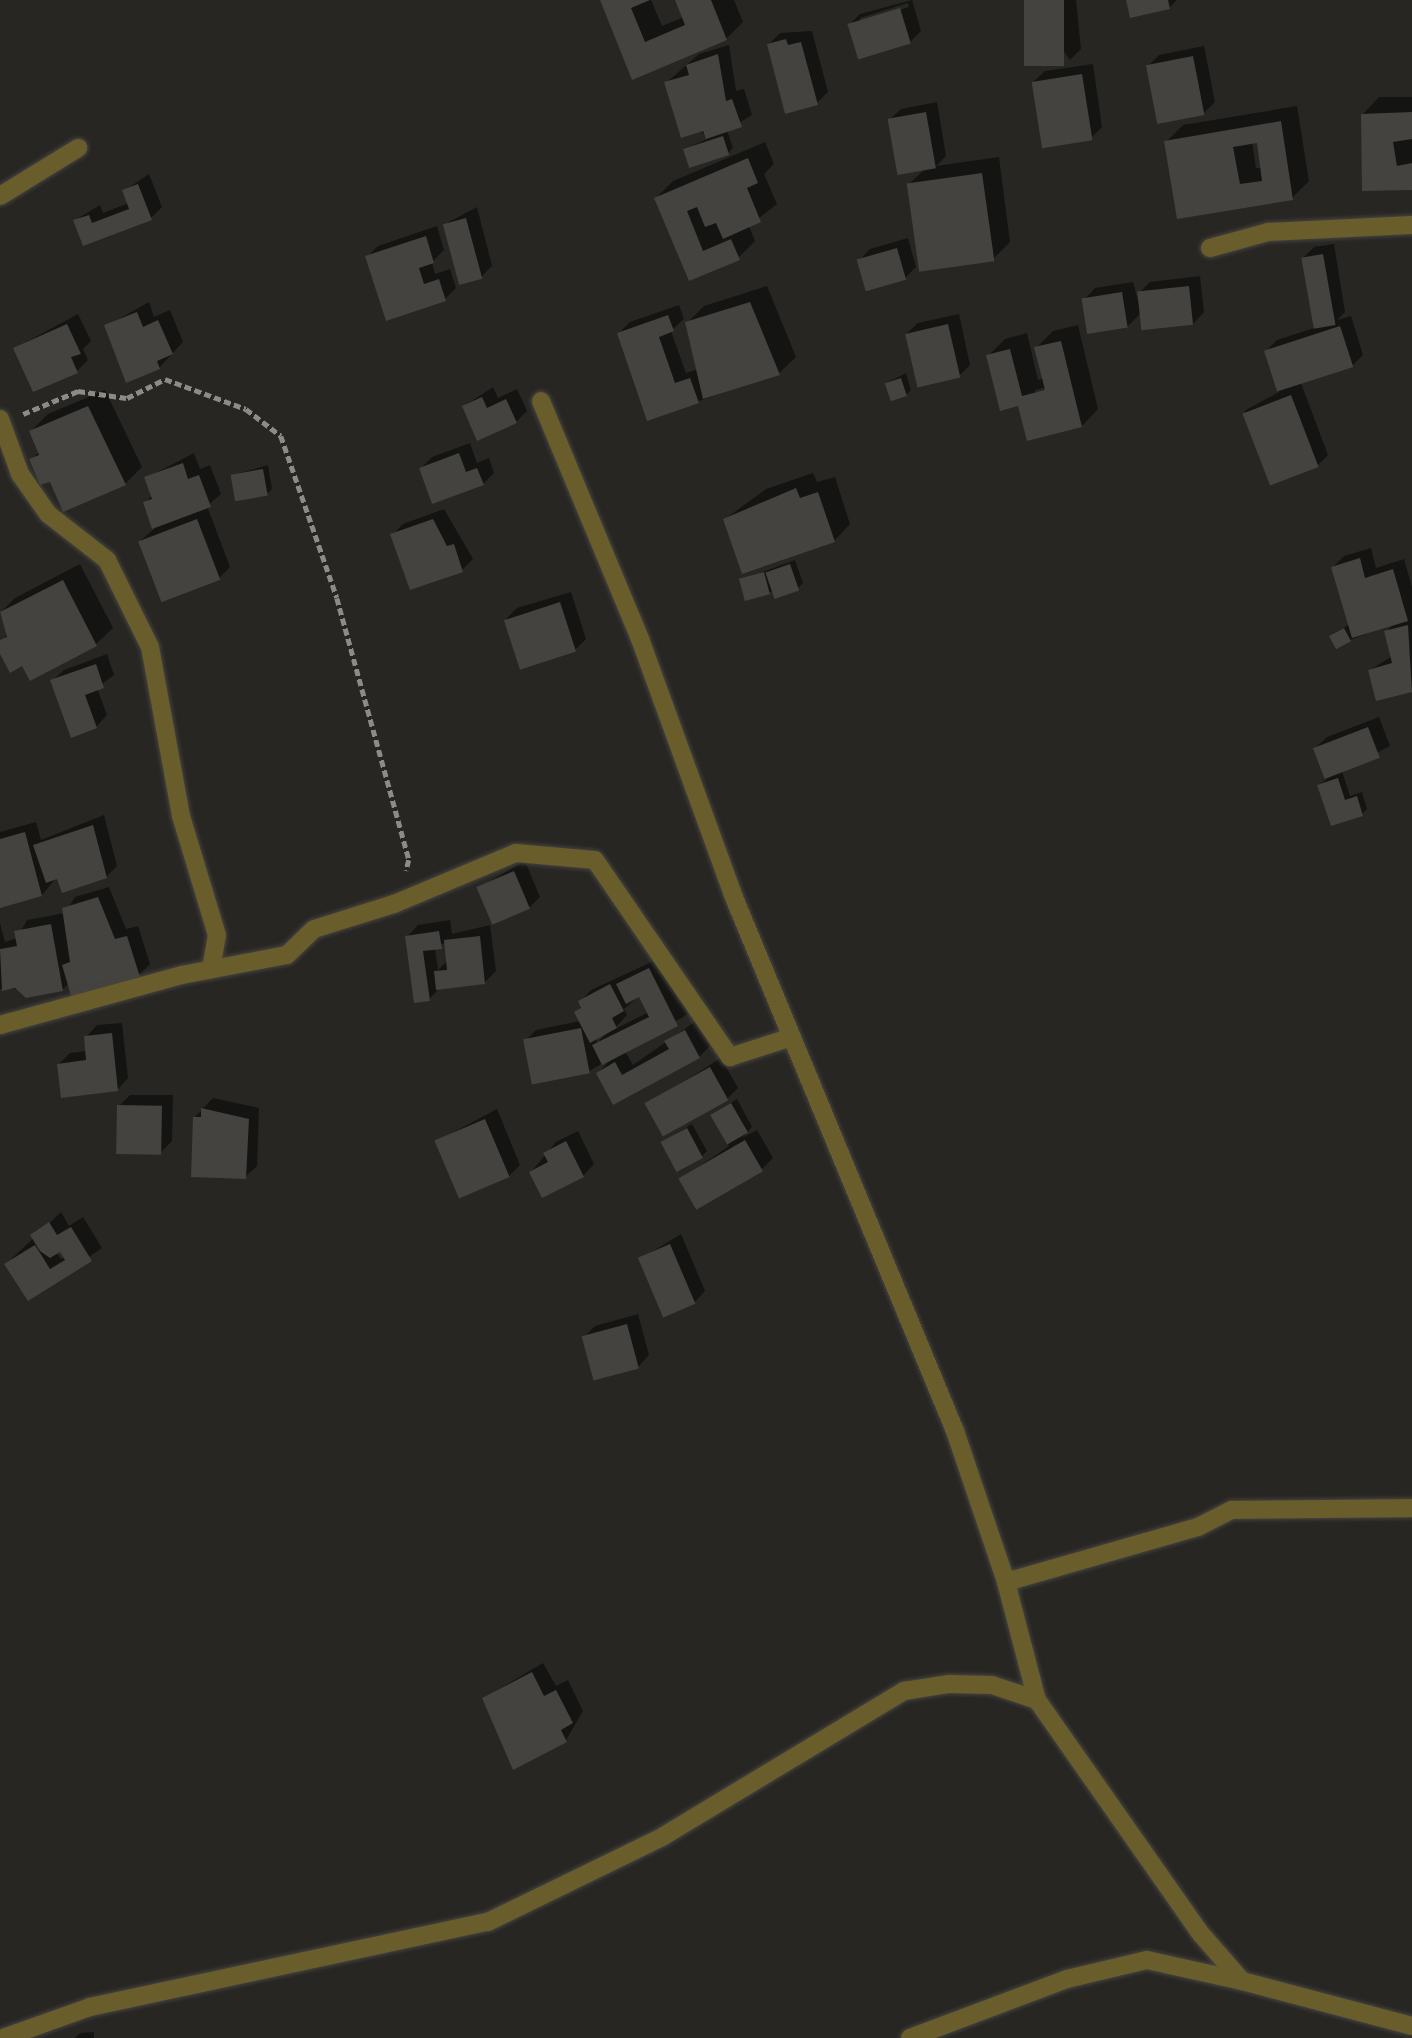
<!DOCTYPE html>
<html>
<head>
<meta charset="utf-8">
<style>
	body { margin:0 }
	#map { position:relative; width:1412px; height:2038px; overflow:hidden; background:#272622; font-family:Arial,sans-serif }
	div>[style] { position:absolute }
	.shadow>* { inset:0; background:#0007 }
	.building>* { inset:0; background:#44433f; transform-origin:0 0 }
	.path>* { height:4.5px; margin-top:-2.25px; transform-origin:0; background:repeating-linear-gradient(90deg,#8c8b88 0 7px,transparent 0 10.5px) }
	.roads { filter:drop-shadow(0 0 2px #454440) drop-shadow(0 0 2px #454440) }
	.minor>* { height:18px; margin:-9px; padding:0 9px; transform-origin:9px; border-radius:9px; background:#695d2c }
	span { translate:-50% -50%; white-space:nowrap; text-align:center; line-height:1.15; -webkit-text-stroke:6px #272622; paint-order:stroke }
</style>
</head>
<body>
<div id="map">
	<div class="shadow">
		<i style="clip-path:polygon(602px 0,651px 0,662px 26px,684px 17px,677px 0,734px 0,743px 22px,726px 39px,633px 77px)"></i>
		<i style="clip-path:polygon(evenodd,912px 0,921px 31px,910px 42px,849px 25px,860px 14px,912px 0,908px 3px,909px 7px,860px 22px,860px 18px,908px 3px)"></i>
		<i style="clip-path:polygon(1026px 0,1076px 0,1081px 49px,1070px 60px)"></i>
		<i style="clip-path:polygon(1127px 0,1177px 0,1169px 8px)"></i>
		<i style="clip-path:polygon(812px 31px,828px 92px,817px 103px,769px 44px,780px 33px)"></i>
		<i style="clip-path:polygon(729px 45px,736px 91px,744px 89px,752px 115px,727px 130px,733px 148px,728px 153px,685px 149px,707px 139px,666px 83px,699px 54px)"></i>
		<i style="clip-path:polygon(1204px 46px,1215px 102px,1204px 113px,1148px 66px,1159px 55px)"></i>
		<i style="clip-path:polygon(1093px 64px,1102px 127px,1091px 138px,1033px 82px,1045px 71px)"></i>
		<i style="clip-path:polygon(1379px 97px,1412px 97px,1412px 189px,1363px 114px)"></i>
		<i style="clip-path:polygon(937px 102px,946px 156px,936px 166px,999px 157px,1010px 242px,993px 259px,909px 184px,925px 169px,889px 120px,901px 109px)"></i>
		<i style="clip-path:polygon(evenodd,1297px 106px,1309px 181px,1292px 198px,1178px 217px,1166px 142px,1183px 125px,1297px 106px,1258px 141px,1262px 168px,1256px 168px,1252px 142px,1258px 141px)"></i>
		<i style="clip-path:polygon(765px 142px,774px 164px,764px 174px,777px 204px,749px 226px,755px 241px,738px 258px,690px 279px,656px 198px,673px 181px)"></i>
		<i style="clip-path:polygon(149px 174px,162px 207px,151px 218px,84px 244px,75px 220px,100px 205px,103px 213px,129px 203px,124px 191px)"></i>
		<i style="clip-path:polygon(477px 207px,492px 266px,481px 277px,445px 224px)"></i>
		<i style="clip-path:polygon(437px 226px,444px 250px,432px 262px,435px 274px,450px 269px,456px 288px,445px 299px,367px 257px,378px 246px)"></i>
		<i style="clip-path:polygon(908px 238px,916px 267px,905px 278px,859px 261px,870px 249px)"></i>
		<i style="clip-path:polygon(1334px 244px,1345px 312px,1337px 320px,1351px 316px,1363px 355px,1352px 366px,1301px 383px,1328px 455px,1317px 466px,1244px 411px,1279px 392px,1266px 351px,1277px 340px,1314px 328px,1303px 258px,1314px 247px)"></i>
		<i style="clip-path:polygon(1200px 276px,1204px 312px,1193px 324px,1141px 313px,1128px 326px,1084px 300px,1095px 288px,1133px 282px,1141px 312px,1139px 293px,1150px 282px)"></i>
		<i style="clip-path:polygon(767px 286px,796px 357px,779px 373px,648px 419px,619px 333px,630px 322px,679px 305px,684px 319px,671px 331px,686px 373px,698px 369px,687px 323px,704px 306px)"></i>
		<i style="clip-path:polygon(149px 302px,154px 317px,170px 310px,183px 342px,159px 368px,106px 326px)"></i>
		<i style="clip-path:polygon(78px 314px,91px 341px,83px 349px,88px 360px,77px 371px,15px 348px)"></i>
		<i style="clip-path:polygon(959px 314px,970px 365px,959px 376px,906px 334px,918px 323px)"></i>
		<i style="clip-path:polygon(evenodd,1078px 325px,1098px 409px,1082px 426px,1020px 404px,988px 356px,1005px 339px,1027px 333px,1038px 380px,1044px 378px,1036px 348px,1053px 331px,1078px 325px,1053px 386px,1054px 389px,1035px 394px,1035px 390px,1053px 386px)"></i>
		<i style="clip-path:polygon(906px 373px,911px 390px,906px 395px,886px 383px)"></i>
		<i style="clip-path:polygon(493px 387px,498px 398px,517px 389px,527px 411px,516px 422px,464px 406px)"></i>
		<i style="clip-path:polygon(105px 390px,142px 467px,125px 484px,51px 479px,32px 459px,40px 451px,31px 431px,48px 414px)"></i>
		<i style="clip-path:polygon(470px 443px,477px 463px,489px 458px,494px 473px,483px 484px,421px 468px,432px 457px)"></i>
		<i style="clip-path:polygon(194px 453px,200px 469px,210px 465px,221px 494px,207px 506px,230px 567px,219px 578px,140px 541px,154px 529px,145px 503px,152px 495px,146px 478px)"></i>
		<i style="clip-path:polygon(268px 465px,272px 489px,267px 494px,233px 475px)"></i>
		<i style="clip-path:polygon(813px 473px,817px 482px,835px 477px,850px 524px,834px 541px,725px 519px,766px 489px)"></i>
		<i style="clip-path:polygon(444px 509px,473px 559px,462px 570px,392px 535px,403px 524px)"></i>
		<i style="clip-path:polygon(1371px 548px,1376px 568px,1404px 559px,1412px 587px,1412px 690px,1377px 699px,1370px 670px,1392px 656px,1386px 632px,1395px 623px,1350px 640px,1331px 635px,1350px 624px,1333px 567px,1344px 556px)"></i>
		<i style="clip-path:polygon(795px 560px,803px 583px,798px 588px,769px 592px,741px 580px)"></i>
		<i style="clip-path:polygon(80px 564px,113px 628px,96px 644px,23px 663px,0 650px,7px 633px,0 613px,15px 598px)"></i>
		<i style="clip-path:polygon(571px 592px,586px 639px,575px 650px,506px 619px,517px 608px)"></i>
		<i style="clip-path:polygon(107px 654px,114px 675px,97px 688px,107px 715px,96px 727px,52px 681px,64px 670px)"></i>
		<i style="clip-path:polygon(1379px 717px,1390px 746px,1342px 771px,1350px 796px,1362px 792px,1367px 809px,1362px 814px,1319px 785px,1327px 779px,1315px 748px,1327px 737px)"></i>
		<i style="clip-path:polygon(104px 815px,117px 866px,106px 877px,58px 876px,42px 895px,0 906px,0 832px,36px 822px,41px 840px)"></i>
		<i style="clip-path:polygon(525px 861px,540px 897px,529px 908px,478px 888px)"></i>
		<i style="clip-path:polygon(109px 887px,126px 929px,138px 926px,150px 964px,139px 975px,69px 983px,62px 990px,0 989px,0 923px,5px 942px,17px 938px,27px 920px,65px 913px,75px 897px)"></i>
		<i style="clip-path:polygon(evenodd,450px 920px,452px 934px,490px 925px,496px 971px,485px 982px,441px 987px,429px 999px,407px 937px,418px 925px,450px 920px,446px 942px,448px 960px,438px 970px,435px 948px,446px 942px)"></i>
		<i style="clip-path:polygon(evenodd,660px 958px,688px 1014px,625px 1051px,633px 1065px,696px 1021px,710px 1046px,699px 1057px,614px 1103px,598px 1073px,612px 1058px,589px 1071px,525px 1041px,536px 1030px,580px 1021px,580px 1002px,591px 990px,660px 958px,640px 995px,649px 1012px,613px 1030px,627px 1015px,624px 1009px,640px 995px,660px 958px,608px 1032px,597px 1043px,596px 1037px,608px 1032px)"></i>
		<i style="clip-path:polygon(122px 1023px,128px 1078px,117px 1090px,59px 1064px,70px 1053px,87px 1051px,86px 1037px,97px 1025px)"></i>
		<i style="clip-path:polygon(721px 1058px,738px 1088px,727px 1099px,647px 1105px)"></i>
		<i style="clip-path:polygon(130px 1095px,173px 1095px,172px 1141px,161px 1152px,119px 1106px)"></i>
		<i style="clip-path:polygon(213px 1098px,259px 1108px,257px 1166px,245px 1177px,195px 1117px)"></i>
		<i style="clip-path:polygon(737px 1099px,752px 1127px,742px 1138px,757px 1130px,773px 1158px,762px 1169px,681px 1179px,729px 1146px,712px 1115px)"></i>
		<i style="clip-path:polygon(497px 1109px,520px 1165px,509px 1176px,437px 1141px)"></i>
		<i style="clip-path:polygon(692px 1124px,707px 1151px,702px 1156px,663px 1142px)"></i>
		<i style="clip-path:polygon(578px 1131px,594px 1164px,583px 1176px,531px 1172px,556px 1142px)"></i>
		<i style="clip-path:polygon(evenodd,61px 1212px,69px 1226px,83px 1217px,102px 1248px,28px 1299px,6px 1264px,61px 1212px,61px 1249px,65px 1257px,61px 1259px,56px 1252px,61px 1249px)"></i>
		<i style="clip-path:polygon(681px 1234px,705px 1291px,694px 1303px,640px 1259px)"></i>
		<i style="clip-path:polygon(638px 1314px,649px 1355px,638px 1367px,584px 1337px,595px 1326px)"></i>
		<i style="clip-path:polygon(543px 1663px,556px 1686px,568px 1680px,583px 1711px,566px 1740px,484px 1698px)"></i>
		<i style="clip-path:polygon(94px 2032px,94px 2038px,75px 2038px,80px 2033px)"></i>
	</div>
	<div class="building">
		<i style="clip-path:polygon(600px 0,650px 0,631px 8px,645px 42px,685px 25px,675px 0,711px 0,727px 40px,632px 80px)"></i>
		<i style="left:1024px;top:0;width:40px;height:66px"></i>
		<i style="clip-path:polygon(1126px 0,1168px 0,1170px 9px,1130px 18px)"></i>
		<i style="left:900px;top:8px;width:37px;height:55px;rotate:73deg"></i>
		<i style="clip-path:polygon(786px 39px,788px 45px,801px 42px,818px 105px,785px 114px,767px 44px)"></i>
		<i style="clip-path:polygon(718px 54px,726px 101px,732px 99px,742px 127px,706px 139px,703px 131px,681px 138px,664px 82px,689px 75px,686px 65px)"></i>
		<i style="left:1193px;top:56px;width:60px;height:48px;rotate:79deg"></i>
		<i style="left:1082px;top:74px;width:67px;height:51px;rotate:81deg"></i>
		<i style="left:926px;top:112px;width:57px;height:39px;rotate:80deg"></i>
		<i style="clip-path:polygon(1412px 112px,1412px 139px,1393px 142px,1397px 166px,1412px 163px,1412px 190px,1362px 191px,1361px 114px)"></i>
		<i style="clip-path:polygon(evenodd,1281px 121px,1293px 200px,1177px 219px,1164px 141px,1281px 121px,1257px 143px,1262px 181px,1240px 184px,1233px 147px,1257px 143px)"></i>
		<i style="left:723px;top:136px;width:20px;height:42px;rotate:72deg"></i>
		<i style="clip-path:polygon(748px 158px,758px 183px,747px 188px,761px 222px,723px 239px,716px 223px,705px 227px,697px 207px,687px 211px,703px 251px,731px 239px,740px 260px,689px 281px,654px 198px)"></i>
		<i style="left:982px;top:173px;width:89px;height:76px;rotate:82deg"></i>
		<i style="clip-path:polygon(138px 184px,152px 220px,83px 246px,73px 220px,89px 215px,92px 223px,129px 209px,122px 190px)"></i>
		<i style="left:466px;top:218px;width:63px;height:24px;rotate:75deg"></i>
		<i style="clip-path:polygon(426px 236px,434px 263px,419px 268px,424px 284px,439px 279px,446px 301px,386px 321px,365px 256px)"></i>
		<i style="left:897px;top:248px;width:33px;height:42px;rotate:74deg"></i>
		<i style="left:1323px;top:254px;width:72px;height:22px;rotate:80deg"></i>
		<i style="left:1189px;top:286px;width:39px;height:52px;rotate:84deg"></i>
		<i style="left:1122px;top:292px;width:36px;height:41px;rotate:81deg"></i>
		<i style="clip-path:polygon(750px 302px,780px 375px,703px 399px,685px 322px)"></i>
		<i style="clip-path:polygon(137px 312px,143px 327px,158px 320px,173px 354px,157px 361px,160px 369px,126px 383px,104px 325px)"></i>
		<i style="clip-path:polygon(668px 315px,674px 331px,659px 337px,675px 383px,690px 378px,699px 403px,647px 421px,617px 333px)"></i>
		<i style="clip-path:polygon(67px 324px,81px 354px,71px 357px,78px 373px,33px 392px,13px 348px)"></i>
		<i style="left:948px;top:324px;width:55px;height:44px;rotate:77deg"></i>
		<i style="left:1340px;top:326px;width:43px;height:80px;rotate:72deg"></i>
		<i style="clip-path:polygon(1061px 341px,1082px 427px,1027px 441px,1018px 406px,1000px 411px,986px 355px,1010px 349px,1022px 396px,1045px 390px,1034px 347px)"></i>
		<i style="left:901px;top:378px;width:19px;height:17px;rotate:72deg"></i>
		<i style="left:1291px;top:395px;width:77px;height:52px;rotate:69deg"></i>
		<i style="clip-path:polygon(482px 397px,487px 408px,506px 399px,517px 423px,477px 441px,462px 406px)"></i>
		<i style="clip-path:polygon(88px 406px,126px 485px,63px 512px,50px 482px,40px 485px,29px 459px,39px 455px,29px 431px)"></i>
		<i style="clip-path:polygon(459px 453px,466px 472px,477px 468px,484px 485px,432px 504px,419px 468px)"></i>
		<i style="clip-path:polygon(183px 463px,188px 479px,199px 475px,211px 507px,152px 529px,143px 502px,152px 499px,144px 477px)"></i>
		<i style="left:263px;top:469px;width:27px;height:33px;rotate:80deg"></i>
		<i style="clip-path:polygon(796px 488px,800px 498px,818px 492px,835px 542px,742px 574px,723px 519px)"></i>
		<i style="left:197px;top:519px;width:65px;height:63px;rotate:69deg"></i>
		<i style="clip-path:polygon(433px 519px,447px 546px,454px 544px,463px 572px,410px 590px,390px 534px)"></i>
		<i style="clip-path:polygon(1360px 558px,1365px 578px,1393px 569px,1408px 621px,1352px 638px,1331px 567px)"></i>
		<i style="left:790px;top:564px;width:28px;height:26px;rotate:71deg"></i>
		<i style="left:764px;top:572px;width:23px;height:26px;rotate:75deg"></i>
		<i style="clip-path:polygon(63px 580px,97px 646px,30px 681px,22px 666px,10px 673px,0 654px,0 640px,7px 637px,0 612px)"></i>
		<i style="left:560px;top:602px;width:52px;height:59px;rotate:72deg"></i>
		<i style="clip-path:polygon(1408px 625px,1412px 692px,1376px 701px,1368px 670px,1392px 663px,1384px 631px)"></i>
		<i style="left:1344px;top:628px;width:15px;height:17px;rotate:62deg"></i>
		<i style="clip-path:polygon(96px 664px,104px 688px,85px 695px,97px 728px,71px 738px,50px 680px)"></i>
		<i style="left:1368px;top:727px;width:33px;height:59px;rotate:69deg"></i>
		<i style="clip-path:polygon(1338px 778px,1345px 800px,1357px 796px,1363px 816px,1331px 826px,1317px 785px)"></i>
		<i style="clip-path:polygon(93px 825px,107px 878px,62px 893px,57px 879px,46px 883px,33px 845px)"></i>
		<i style="clip-path:polygon(25px 832px,42px 896px,0 908px,0 839px)"></i>
		<i style="left:514px;top:871px;width:41px;height:41px;rotate:67deg"></i>
		<i style="clip-path:polygon(98px 897px,115px 939px,127px 936px,140px 977px,72px 999px,62px 965px,70px 962px,62px 908px)"></i>
		<i style="clip-path:polygon(51px 924px,63px 991px,26px 998px,15px 988px,2px 991px,0 949px,17px 946px,14px 931px)"></i>
		<i style="clip-path:polygon(439px 931px,442px 949px,423px 951px,430px 1001px,414px 1003px,405px 936px)"></i>
		<i style="clip-path:polygon(480px 936px,485px 984px,436px 990px,434px 971px,447px 970px,444px 940px)"></i>
		<i style="clip-path:polygon(649px 968px,678px 1026px,602px 1065px,592px 1045px,649px 1017px,639px 997px,626px 1004px,616px 984px)"></i>
		<i style="clip-path:polygon(610px 984px,624px 1011px,612px 1018px,617px 1028px,590px 1043px,574px 1012px,581px 1008px,578px 1001px)"></i>
		<i style="left:581px;top:1028px;width:46px;height:59px;rotate:79deg"></i>
		<i style="clip-path:polygon(685px 1030px,700px 1058px,613px 1105px,596px 1073px,615px 1062px,622px 1075px,669px 1049px,664px 1041px)"></i>
		<i style="clip-path:polygon(112px 1033px,118px 1091px,61px 1098px,57px 1064px,86px 1060px,84px 1036px)"></i>
		<i style="left:710px;top:1067px;width:38px;height:75px;rotate:61deg"></i>
		<i style="left:731px;top:1103px;width:34px;height:24px;rotate:60deg"></i>
		<i style="left:117px;top:1105px;width:45px;height:49px;rotate:1deg"></i>
		<i style="clip-path:polygon(201px 1108px,249px 1119px,246px 1179px,191px 1177px,193px 1117px,201px 1117px)"></i>
		<i style="left:485px;top:1119px;width:63px;height:55px;rotate:67deg"></i>
		<i style="left:687px;top:1128px;width:34px;height:30px;rotate:62deg"></i>
		<i style="left:745px;top:1140px;width:36px;height:77px;rotate:60deg"></i>
		<i style="clip-path:polygon(566px 1141px,584px 1177px,542px 1198px,529px 1172px,548px 1162px,543px 1153px)"></i>
		<i style="clip-path:polygon(49px 1222px,57px 1235px,71px 1227px,92px 1261px,28px 1301px,4px 1264px,35px 1245px,50px 1269px,65px 1260px,60px 1252px,50px 1258px,40px 1251px,30px 1235px)"></i>
		<i style="left:670px;top:1244px;width:65px;height:35px;rotate:67deg"></i>
		<i style="left:627px;top:1324px;width:46px;height:47px;rotate:75deg"></i>
		<i style="clip-path:polygon(532px 1672px,544px 1696px,556px 1690px,573px 1723px,561px 1730px,567px 1742px,513px 1770px,482px 1698px)"></i>
	</div>
	<div class="path">
		<i style="left:23px;top:414px;width:60px;rotate:-22.7deg"></i>
		<i style="left:78px;top:391px;width:49px;rotate:8.1deg"></i>
		<i style="left:127px;top:398px;width:42px;rotate:-26.6deg"></i>
		<i style="left:165px;top:379px;width:86px;rotate:20.3deg"></i>
		<i style="left:246px;top:409px;width:44px;rotate:37.6deg"></i>
		<i style="left:281px;top:436px;width:171px;rotate:70.9deg"></i>
		<i style="left:337px;top:598px;width:272px;rotate:74.6deg"></i>
		<i style="left:409px;top:860px;width:11px;rotate:105deg"></i>
	</div>
	<div class="roads">
		<div class="minor">
			<i style="left:0;top:196px;width:92px;rotate:-31.6deg"></i>
			<i style="left:1210px;top:248px;width:60px;rotate:-15.4deg"></i>
			<i style="left:1268px;top:232px;width:144px;rotate:-2.8deg"></i>
			<i style="left:541px;top:401px;width:258px;rotate:67.4deg"></i>
			<i style="left:640px;top:639px;width:272px;rotate:70deg"></i>
			<i style="left:733px;top:895px;width:580px;rotate:67.5deg"></i>
			<i style="left:955px;top:1431px;width:159px;rotate:71.3deg"></i>
			<i style="left:1006px;top:1582px;width:122px;rotate:75.3deg"></i>
			<i style="left:0;top:419px;width:59px;rotate:70deg"></i>
			<i style="left:20px;top:474px;width:49px;rotate:55deg"></i>
			<i style="left:48px;top:514px;width:75px;rotate:37.9deg"></i>
			<i style="left:107px;top:560px;width:97px;rotate:63.7deg"></i>
			<i style="left:150px;top:647px;width:172px;rotate:79.6deg"></i>
			<i style="left:181px;top:816px;width:124px;rotate:73.2deg"></i>
			<i style="left:217px;top:935px;width:35px;rotate:100deg"></i>
			<i style="left:0;top:1025px;width:189px;rotate:-15.4deg"></i>
			<i style="left:182px;top:975px;width:107px;rotate:-10.8deg"></i>
			<i style="left:287px;top:955px;width:37px;rotate:-44deg"></i>
			<i style="left:314px;top:929px;width:84px;rotate:-17.4deg"></i>
			<i style="left:394px;top:904px;width:132px;rotate:-22.7deg"></i>
			<i style="left:516px;top:853px;width:79px;rotate:5.1deg"></i>
			<i style="left:595px;top:860px;width:239px;rotate:55.6deg"></i>
			<i style="left:730px;top:1057px;width:65px;rotate:-17.9deg"></i>
			<i style="left:1006px;top:1582px;width:200px;rotate:-16deg"></i>
			<i style="left:1198px;top:1527px;width:38px;rotate:-27deg"></i>
			<i style="left:1232px;top:1510px;width:180px;rotate:-0.6deg"></i>
			<i style="left:3px;top:2038px;width:92px;rotate:-19.6deg"></i>
			<i style="left:90px;top:2007px;width:407px;rotate:-12.1deg"></i>
			<i style="left:488px;top:1922px;width:194px;rotate:-26deg"></i>
			<i style="left:662px;top:1837px;width:283px;rotate:-31.1deg"></i>
			<i style="left:904px;top:1691px;width:46px;rotate:-8.8deg"></i>
			<i style="left:949px;top:1684px;width:43px;rotate:1.3deg"></i>
			<i style="left:992px;top:1685px;width:47px;rotate:18.4deg"></i>
			<i style="left:1037px;top:1700px;width:286px;rotate:55deg"></i>
			<i style="left:1201px;top:1934px;width:62px;rotate:48.9deg"></i>
			<i style="left:1242px;top:1981px;width:176px;rotate:14.8deg"></i>
			<i style="left:910px;top:2038px;width:168px;rotate:-20.6deg"></i>
			<i style="left:1067px;top:1979px;width:82px;rotate:-13.4deg"></i>
			<i style="left:1147px;top:1960px;width:97px;rotate:12.5deg"></i>
		</div>
	</div>
</div>
</body>
</html>
